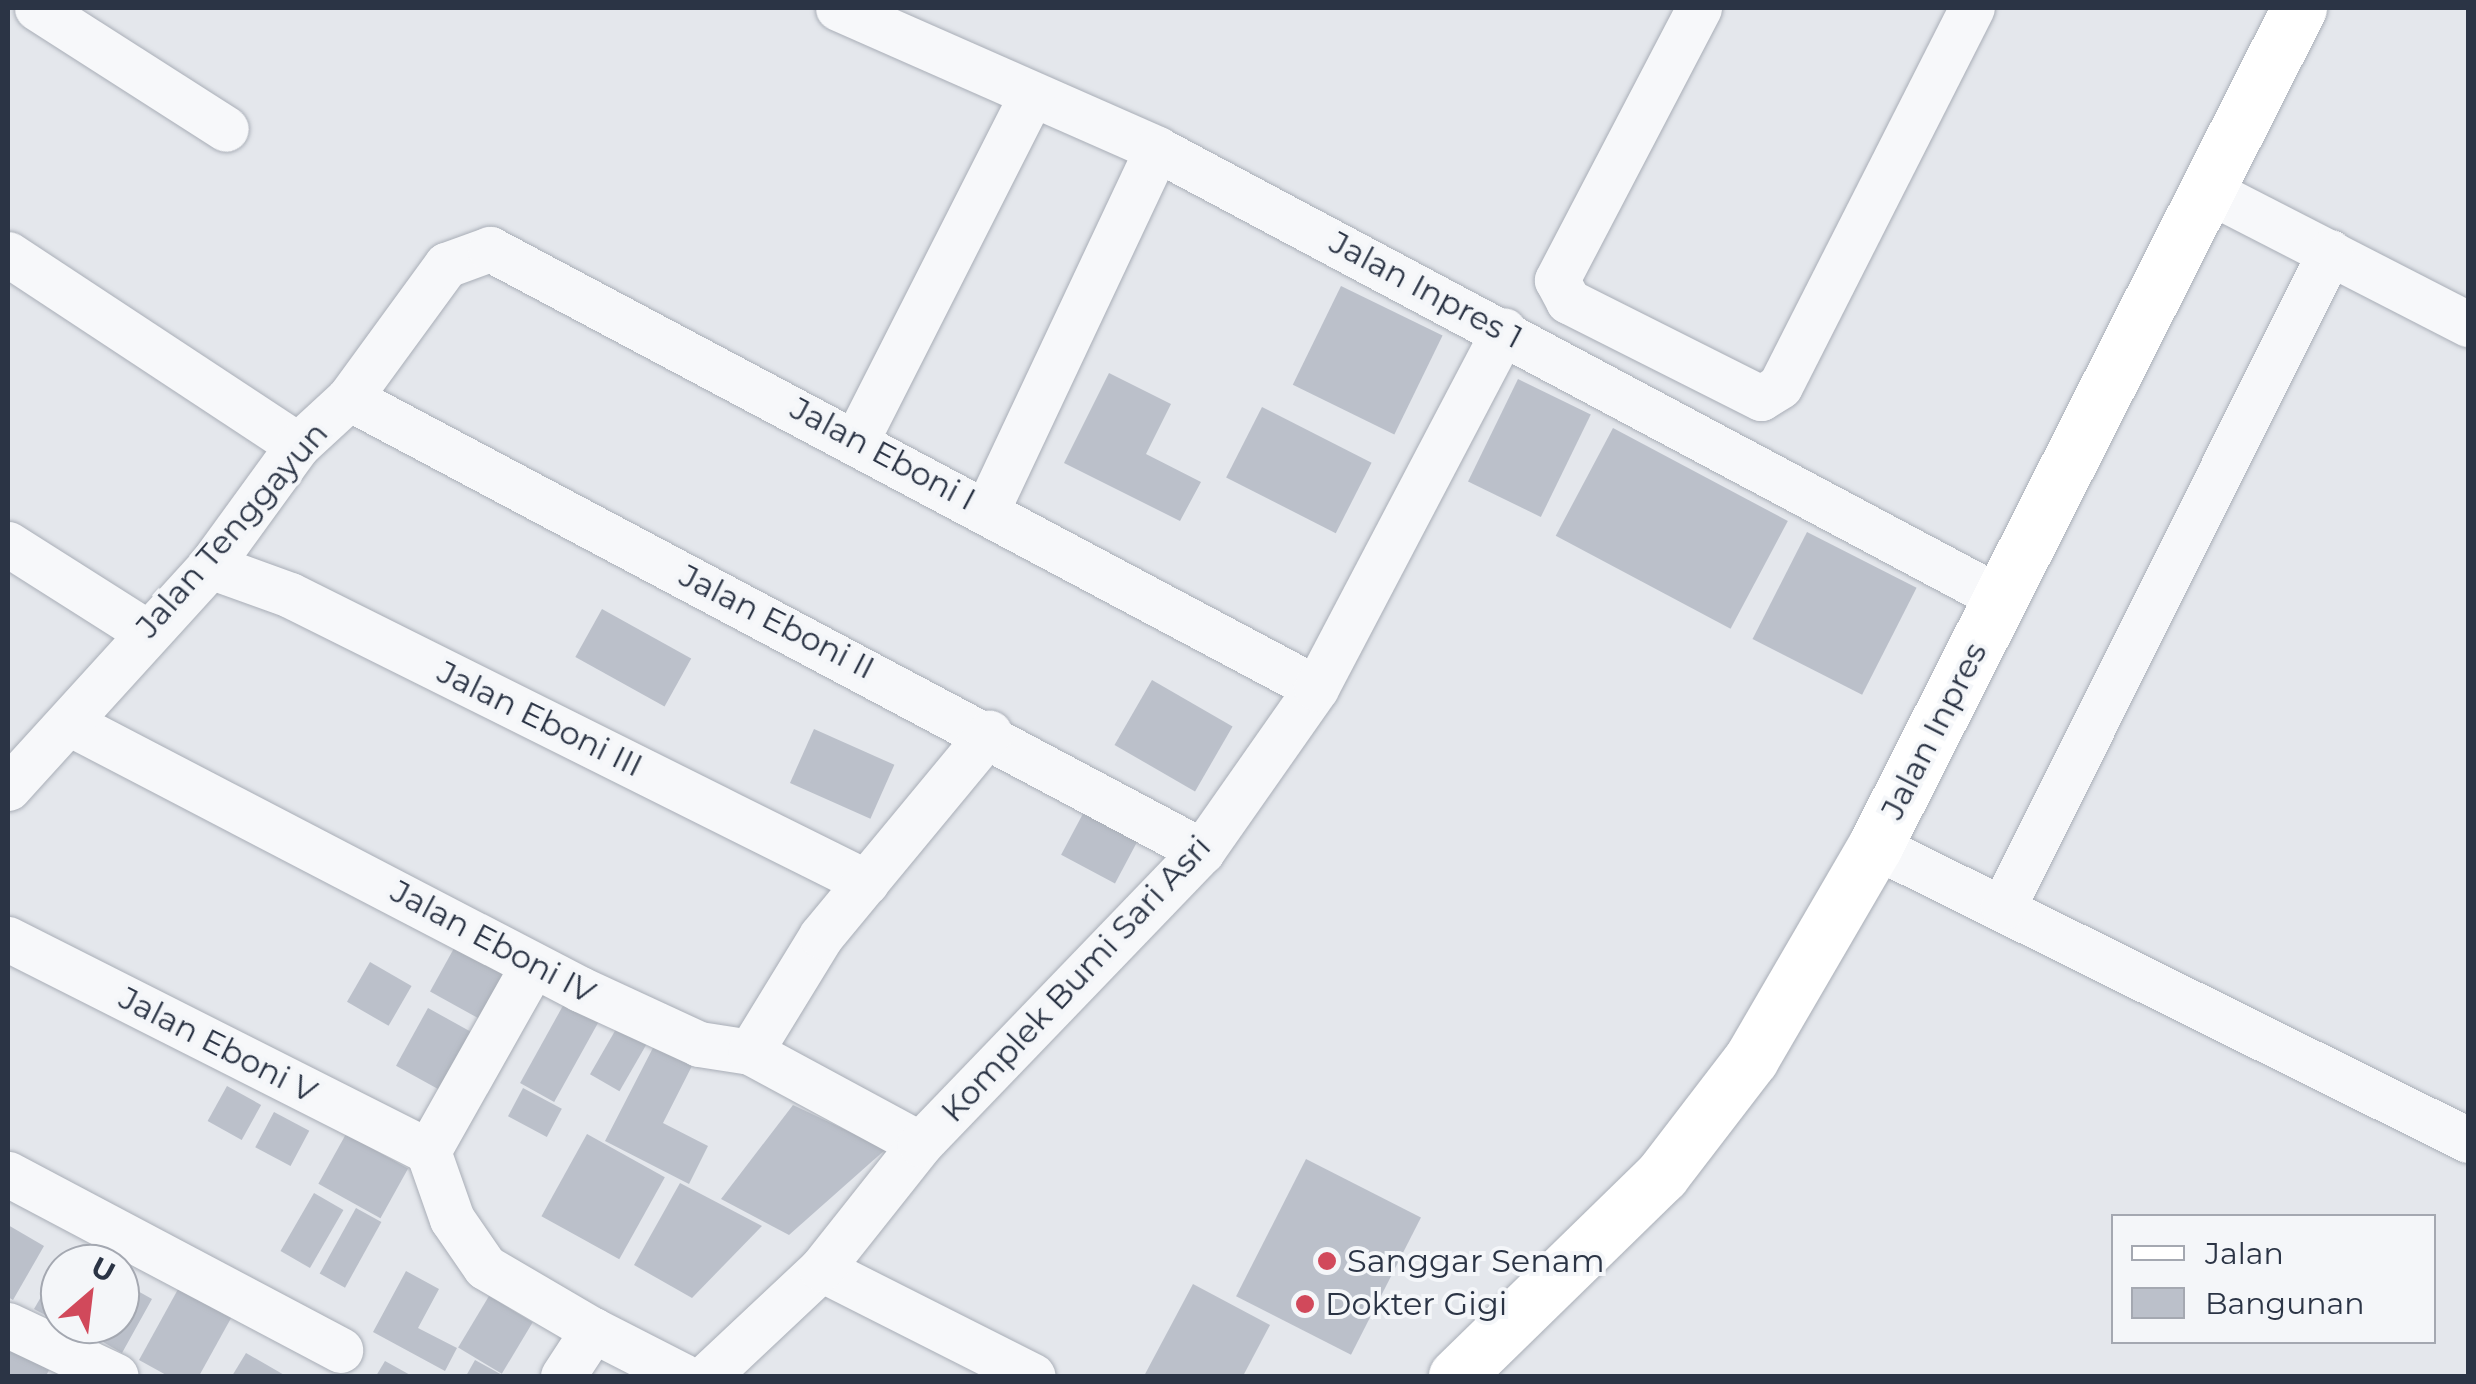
<!DOCTYPE html>
<html>
<head>
<meta charset="utf-8">
<style>
	body { margin:0 }
	#map { position:relative; width:2476px; height:1384px; overflow:hidden; background:#e4e7ec; font-family:Montserrat,sans-serif }
	div>[style] { position:absolute }
	.building>* { inset:0; background:#bbc0ca; transform-origin:0 0 }
	.roads { filter:drop-shadow(0 0 2px #a9aeb7) drop-shadow(0 0 2px #a9aeb7) }
	.minor>* { height:45px; margin:-22.5px; padding:0 22.5px; transform-origin:22.5px; border-radius:22.5px; background:#f7f8fa }
	.major>* { height:55px; margin:-27.5px; padding:0 27.5px; transform-origin:27.5px; border-radius:27.5px; background:#fff }
	.dots>* { width:28px; height:28px; translate:-50% -50%; box-sizing:border-box; border:5px solid #f4f6f9; border-radius:50% }
	span { translate:-50% -50%; white-space:nowrap; text-align:center; line-height:1.15; -webkit-text-stroke:8px #f4f6f9; paint-order:stroke }
	.street-label { font-size:32px; color:#2b3445 }
	.poi-label { font-size:32px; color:#2b3445 }
	.left { translate:0 -50%; text-align:left }
	.frame { position:absolute; inset:0; border:10px solid #2b3445; pointer-events:none }
	.legend { position:absolute; left:2111px; top:1214px; width:325px; height:130px; box-sizing:border-box; background:#f4f6f9; border:2px solid #a4a8b1; margin:0; padding:12px 18px; list-style:none; font-size:30px; color:#2b3445 }
	.legend li { display:flex; align-items:center; gap:20px; height:50px }
	.legend b { width:50px; border:2px solid #a4a8b1 }
	.north { position:absolute; left:40px; top:1244px; width:100px; height:100px; box-sizing:border-box; background:#f4f6f9; border:2px solid #a4a8b1; border-radius:50%; rotate:28deg; font-size:28px; font-weight:700; line-height:40px; text-align:center; color:#2b3445 }
	.north::after { content:''; display:block; margin:auto; width:35px; height:45px; background:#d1495b; clip-path:polygon(50% 0,100% 100%,50% 72%,0 100%) }
</style>
</head>
<body>
<div id="map">
	<div class="building">
		<i style="left:1341px;top:286px;width:113px;height:110px;rotate:26deg"></i>
		<i style="clip-path:polygon(1109px 373px,1171px 404px,1146px 454px,1201px 482px,1180px 521px,1064px 463px)"></i>
		<i style="left:1518px;top:379px;width:81px;height:114px;rotate:26deg"></i>
		<i style="left:1262px;top:407px;width:123px;height:79px;rotate:27deg"></i>
		<i style="left:1613px;top:428px;width:198px;height:122px;rotate:28deg"></i>
		<i style="left:1807px;top:532px;width:123px;height:120px;rotate:27deg"></i>
		<i style="left:602px;top:609px;width:102px;height:55px;rotate:29deg"></i>
		<i style="left:1152px;top:680px;width:93px;height:75px;rotate:30deg"></i>
		<i style="left:814px;top:729px;width:88px;height:59px;rotate:24deg"></i>
		<i style="left:1086px;top:808px;width:61px;height:53px;rotate:28deg"></i>
		<i style="left:463px;top:932px;width:63px;height:68px;rotate:29deg"></i>
		<i style="left:370px;top:962px;width:48px;height:46px;rotate:30deg"></i>
		<i style="left:570px;top:993px;width:39px;height:103px;rotate:29deg"></i>
		<i style="left:428px;top:1008px;width:66px;height:66px;rotate:29deg"></i>
		<i style="left:623px;top:1017px;width:34px;height:66px;rotate:30deg"></i>
		<i style="clip-path:polygon(657px 1040px,695px 1060px,663px 1123px,708px 1146px,689px 1184px,605px 1141px)"></i>
		<i style="left:227px;top:1086px;width:39px;height:40px;rotate:29deg"></i>
		<i style="left:523px;top:1088px;width:44px;height:32px;rotate:28deg"></i>
		<i style="clip-path:polygon(793px 1105px,886px 1149px,789px 1235px,721px 1199px)"></i>
		<i style="left:274px;top:1112px;width:40px;height:40px;rotate:28deg"></i>
		<i style="left:346px;top:1134px;width:71px;height:57px;rotate:29deg"></i>
		<i style="left:587px;top:1134px;width:89px;height:94px;rotate:29deg"></i>
		<i style="left:1306px;top:1159px;width:129px;height:154px;rotate:27deg"></i>
		<i style="clip-path:polygon(680px 1183px,762px 1226px,692px 1298px,634px 1265px)"></i>
		<i style="left:314px;top:1193px;width:34px;height:67px;rotate:30deg"></i>
		<i style="left:356px;top:1208px;width:29px;height:75px;rotate:29deg"></i>
		<i style="clip-path:polygon(8px 1225px,44px 1246px,13px 1300px,8px 1297px)"></i>
		<i style="clip-path:polygon(60px 1264px,60px 1323px,34px 1309px)"></i>
		<i style="clip-path:polygon(406px 1271px,439px 1289px,418px 1328px,457px 1348px,445px 1371px,373px 1332px)"></i>
		<i style="clip-path:polygon(120px 1281px,152px 1299px,122px 1353px,84px 1331px,88px 1324px,120px 1324px)"></i>
		<i style="clip-path:polygon(182px 1282px,235px 1311px,199px 1376px,168px 1376px,139px 1360px)"></i>
		<i style="clip-path:polygon(1193px 1284px,1270px 1325px,1243px 1376px,1144px 1376px)"></i>
		<i style="left:489px;top:1296px;width:51px;height:60px;rotate:31deg"></i>
		<i style="clip-path:polygon(8px 1347px,49px 1370px,46px 1376px,8px 1376px)"></i>
		<i style="clip-path:polygon(246px 1353px,286px 1376px,232px 1376px)"></i>
		<i style="clip-path:polygon(475px 1360px,504px 1376px,466px 1376px)"></i>
		<i style="clip-path:polygon(385px 1361px,412px 1376px,376px 1376px)"></i>
	</div>
	<div class="roads">
		<div class="minor">
			<i style="left:37px;top:8px;width:224px;rotate:32.6deg"></i>
			<i style="left:838px;top:8px;width:349px;rotate:23.8deg"></i>
			<i style="left:1157px;top:149px;width:957px;rotate:28.04deg"></i>
			<i style="left:1699px;top:8px;width:307px;rotate:117.6deg"></i>
			<i style="left:1557px;top:280px;width:24px;rotate:62deg"></i>
			<i style="left:1568px;top:301px;width:216px;rotate:26.7deg"></i>
			<i style="left:1761px;top:398px;width:22px;rotate:-32deg"></i>
			<i style="left:1780px;top:386px;width:424px;rotate:-63.1deg"></i>
			<i style="left:2205px;top:189px;width:296px;rotate:27.2deg"></i>
			<i style="left:8px;top:254px;width:347px;rotate:33.4deg"></i>
			<i style="left:349px;top:398px;width:966px;rotate:27.97deg"></i>
			<i style="left:857px;top:439px;width:385px;rotate:-63.1deg"></i>
			<i style="left:987px;top:510px;width:399px;rotate:-64.8deg"></i>
			<i style="left:8px;top:544px;width:162px;rotate:32.4deg"></i>
			<i style="left:210px;top:566px;width:85px;rotate:19.9deg"></i>
			<i style="left:290px;top:595px;width:644px;rotate:26.49deg"></i>
			<i style="left:71px;top:724px;width:574px;rotate:27.5deg"></i>
			<i style="left:580px;top:989px;width:131px;rotate:24.8deg"></i>
			<i style="left:699px;top:1044px;width:52px;rotate:8.9deg"></i>
			<i style="left:750px;top:1052px;width:193px;rotate:28.4deg"></i>
			<i style="left:8px;top:788px;width:300px;rotate:-47.7deg"></i>
			<i style="left:210px;top:566px;width:150px;rotate:-54deg"></i>
			<i style="left:298px;top:445px;width:69px;rotate:-42.7deg"></i>
			<i style="left:349px;top:398px;width:165px;rotate:-53.9deg"></i>
			<i style="left:446px;top:265px;width:47px;rotate:-20deg"></i>
			<i style="left:490px;top:249px;width:935px;rotate:27.99deg"></i>
			<i style="left:1875px;top:846px;width:662px;rotate:26.37deg"></i>
			<i style="left:2003px;top:907px;width:732px;rotate:-63.47deg"></i>
			<i style="left:8px;top:939px;width:470px;rotate:26.8deg"></i>
			<i style="left:533px;top:965px;width:214px;rotate:119.4deg"></i>
			<i style="left:428px;top:1151px;width:72px;rotate:70.6deg"></i>
			<i style="left:452px;top:1219px;width:58px;rotate:55.5deg"></i>
			<i style="left:485px;top:1267px;width:125px;rotate:30.3deg"></i>
			<i style="left:750px;top:1052px;width:136px;rotate:-58.5deg"></i>
			<i style="left:821px;top:936px;width:264px;rotate:-50.4deg"></i>
			<i style="left:8px;top:1174px;width:376px;rotate:27.9deg"></i>
			<i style="left:821px;top:1269px;width:237px;rotate:26.8deg"></i>
			<i style="left:8px;top:1325px;width:119px;rotate:25.3deg"></i>
			<i style="left:563px;top:1376px;width:55px;rotate:-56.9deg"></i>
			<i style="left:593px;top:1330px;width:101px;rotate:27.1deg"></i>
			<i style="left:707px;top:1376px;width:156px;rotate:-43.2deg"></i>
			<i style="left:821px;top:1269px;width:159px;rotate:-51.6deg"></i>
			<i style="left:920px;top:1144px;width:407px;rotate:-46.1deg"></i>
			<i style="left:1202px;top:851px;width:199px;rotate:-55deg"></i>
			<i style="left:1316px;top:688px;width:404px;rotate:-62.3deg"></i>
		</div>
		<div class="major">
			<i style="left:1456px;top:1376px;width:288px;rotate:-44.3deg"></i>
			<i style="left:1662px;top:1175px;width:146px;rotate:-52.5deg"></i>
			<i style="left:1751px;top:1059px;width:246px;rotate:-59.8deg"></i>
			<i style="left:1875px;top:846px;width:939px;rotate:-63.16deg"></i>
		</div>
	</div>
	<div class="dots">
		<i style="left:1327px;top:1261px;background:#d1495b"></i>
		<i style="left:1305px;top:1304px;background:#d1495b"></i>
	</div>
	<div class="street-label">
		<span style="left:1426px;top:290px;rotate:28deg">Jalan Inpres 1</span>
		<span style="left:883px;top:454px;rotate:28deg">Jalan Eboni I</span>
		<span style="left:232px;top:530px;rotate:-49deg">Jalan Tenggayun</span>
		<span style="left:777px;top:622px;rotate:27deg">Jalan Eboni II</span>
		<span style="left:540px;top:719px;rotate:26deg">Jalan Eboni III</span>
		<span style="left:1934px;top:731px;rotate:-63deg">Jalan Inpres</span>
		<span style="left:493px;top:942px;rotate:28deg">Jalan Eboni IV</span>
		<span style="left:1076px;top:979px;rotate:-47deg">Komplek Bumi Sari Asri</span>
		<span style="left:218px;top:1045px;rotate:27deg">Jalan Eboni V</span>
	</div>
	<div class="poi-label">
		<span class="left" style="left:1347px;top:1261px">Sanggar Senam</span>
		<span class="left" style="left:1325px;top:1304px">Dokter Gigi</span>
	</div>
	<div class="frame"></div>
	<ul class="legend">
	<li><b style="height:12px;background:#fff"></b>Jalan</li>
	<li><b style="height:28px;background:#bbc0ca"></b>Bangunan</li>
	</ul>
	<div class="north">U</div>
</div>
</body>
</html>
